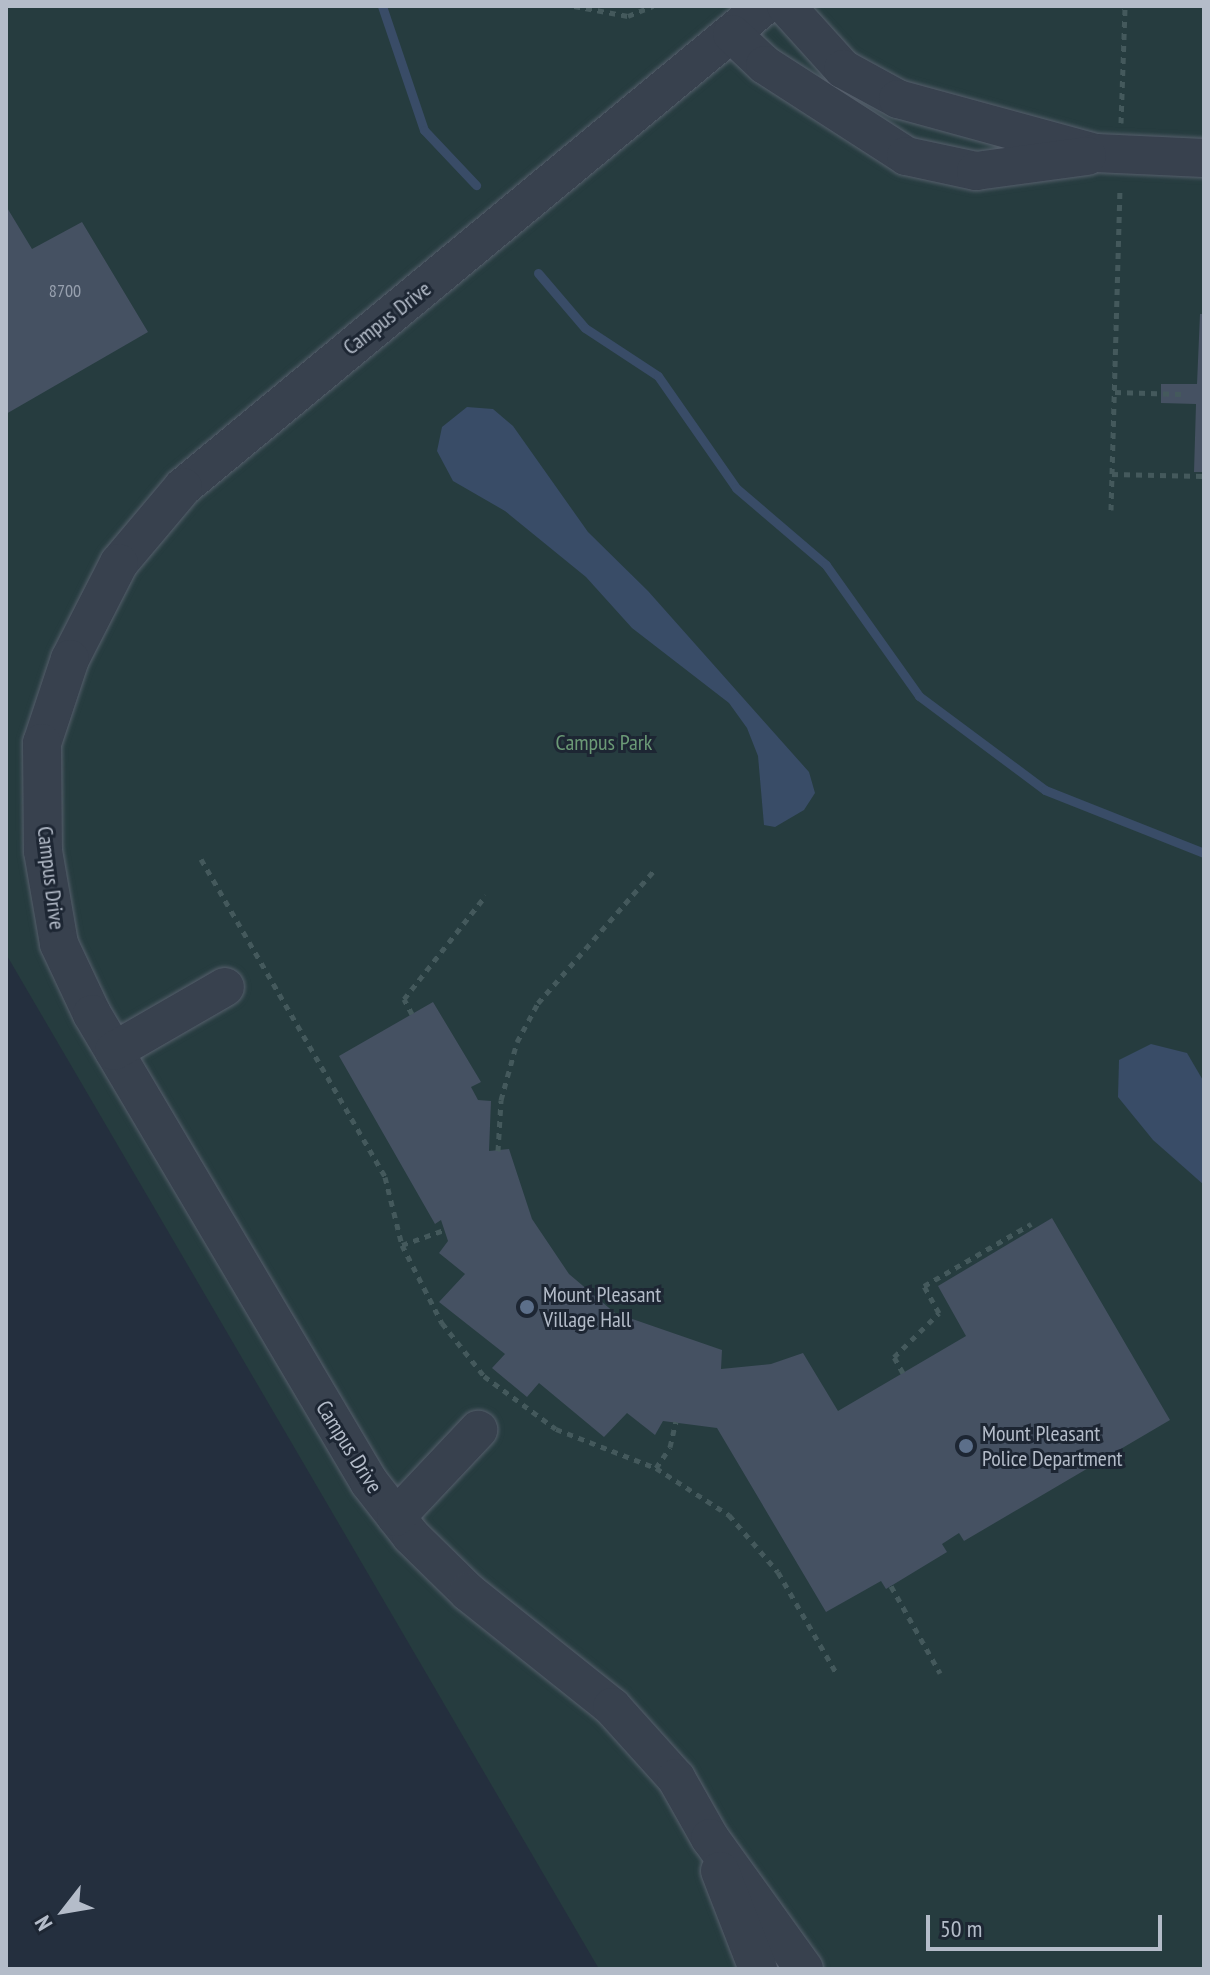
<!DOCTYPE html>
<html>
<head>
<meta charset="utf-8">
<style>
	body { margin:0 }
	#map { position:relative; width:1210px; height:1975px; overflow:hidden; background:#242f3e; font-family:"PT Sans Narrow",sans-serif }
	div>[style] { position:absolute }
	.green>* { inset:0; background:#263c3f }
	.water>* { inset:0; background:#394c67 }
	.stream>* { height:9px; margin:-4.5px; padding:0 4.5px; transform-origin:4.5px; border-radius:4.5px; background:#394c67 }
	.building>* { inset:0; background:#455162 }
	.path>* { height:5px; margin-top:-2.5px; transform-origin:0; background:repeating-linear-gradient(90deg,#44595c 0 6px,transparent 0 12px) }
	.roads { filter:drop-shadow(0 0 2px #565f6c) drop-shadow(0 0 2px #565f6c) }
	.minor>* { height:38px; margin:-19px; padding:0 19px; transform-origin:19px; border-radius:19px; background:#38414e }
	.dots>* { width:22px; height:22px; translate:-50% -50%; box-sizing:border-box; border:4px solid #1d2633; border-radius:50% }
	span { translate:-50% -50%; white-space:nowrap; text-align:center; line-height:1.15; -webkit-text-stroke:6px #1d2633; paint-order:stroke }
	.number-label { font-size:18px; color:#98a1af }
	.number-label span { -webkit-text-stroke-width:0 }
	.street-label { font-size:22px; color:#b4bcc9 }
	.park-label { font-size:22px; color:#6b9a76 }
	.poi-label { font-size:22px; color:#b4bcc9 }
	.left { translate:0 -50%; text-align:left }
	.frame { position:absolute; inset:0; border:8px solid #b4bcc9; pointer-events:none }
	.north { position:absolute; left:24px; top:1871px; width:80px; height:80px; -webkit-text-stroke:6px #1d2633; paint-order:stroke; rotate:239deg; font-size:22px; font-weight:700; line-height:32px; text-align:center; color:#b4bcc9 }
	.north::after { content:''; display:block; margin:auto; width:28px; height:36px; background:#b4bcc9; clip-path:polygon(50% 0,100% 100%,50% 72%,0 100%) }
	.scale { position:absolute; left:926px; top:1915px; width:236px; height:36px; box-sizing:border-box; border:4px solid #b4bcc9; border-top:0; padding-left:10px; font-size:24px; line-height:28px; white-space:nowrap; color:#b4bcc9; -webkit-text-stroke:6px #1d2633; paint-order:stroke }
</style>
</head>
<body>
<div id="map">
	<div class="green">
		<i style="clip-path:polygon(6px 6px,1204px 6px,1204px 1969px,599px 1969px,6px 954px)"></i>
	</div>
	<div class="water">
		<i style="clip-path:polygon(467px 407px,493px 409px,513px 426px,588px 532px,648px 591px,809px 772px,815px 793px,804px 810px,775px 827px,764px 825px,758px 756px,747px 728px,729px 703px,632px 628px,586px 577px,505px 511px,453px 481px,437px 451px,442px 427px)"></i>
		<i style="clip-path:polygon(1151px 1044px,1187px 1053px,1204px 1082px,1204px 1185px,1153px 1140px,1118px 1097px,1119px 1060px)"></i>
	</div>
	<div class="stream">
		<i style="left:382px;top:6px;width:131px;rotate:71.3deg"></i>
		<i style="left:424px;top:130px;width:76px;rotate:46.6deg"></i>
		<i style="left:538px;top:273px;width:72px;rotate:49.5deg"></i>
		<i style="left:585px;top:328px;width:87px;rotate:33.3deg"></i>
		<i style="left:658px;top:376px;width:136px;rotate:55.1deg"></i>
		<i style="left:736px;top:488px;width:118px;rotate:40.5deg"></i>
		<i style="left:826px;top:565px;width:161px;rotate:54.6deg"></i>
		<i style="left:919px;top:696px;width:157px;rotate:36.7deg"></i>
		<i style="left:1045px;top:790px;width:171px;rotate:21.6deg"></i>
	</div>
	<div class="building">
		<i style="clip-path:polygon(6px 206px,32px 249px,82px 222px,148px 332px,6px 414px)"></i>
		<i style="clip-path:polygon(1200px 314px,1204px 314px,1204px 472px,1194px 472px,1196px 404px,1161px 403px,1161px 384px,1197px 384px)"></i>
		<i style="clip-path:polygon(433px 1002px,481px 1082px,471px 1087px,478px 1100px,491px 1101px,489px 1151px,509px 1149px,532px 1219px,569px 1274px,615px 1313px,722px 1350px,721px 1369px,771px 1364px,803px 1353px,838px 1411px,966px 1336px,938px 1286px,1052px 1218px,1170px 1420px,964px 1541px,959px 1533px,942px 1544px,947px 1552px,886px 1589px,881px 1581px,826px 1612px,717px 1428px,663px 1421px,655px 1435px,627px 1413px,604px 1437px,539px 1383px,527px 1397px,492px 1368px,505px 1354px,439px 1302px,465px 1274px,439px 1253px,448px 1241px,441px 1220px,435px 1224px,339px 1056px)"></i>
	</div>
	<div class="path">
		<i style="left:574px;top:6px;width:55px;rotate:10.5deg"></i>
		<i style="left:628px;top:16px;width:27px;rotate:-22deg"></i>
		<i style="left:1121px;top:123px;width:117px;rotate:-88deg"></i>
		<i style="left:1115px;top:392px;width:66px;rotate:1.7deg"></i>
		<i style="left:1112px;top:474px;width:92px;rotate:1.2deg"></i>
		<i style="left:1111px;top:510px;width:323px;rotate:-88.4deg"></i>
		<i style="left:201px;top:859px;width:367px;rotate:59.9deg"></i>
		<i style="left:385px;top:1177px;width:70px;rotate:76deg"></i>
		<i style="left:402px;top:1245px;width:88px;rotate:62.9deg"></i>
		<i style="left:442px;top:1323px;width:68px;rotate:51.6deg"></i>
		<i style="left:484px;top:1376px;width:89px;rotate:36.4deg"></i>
		<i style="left:556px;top:1429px;width:107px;rotate:21.3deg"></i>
		<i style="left:656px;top:1468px;width:87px;rotate:32.8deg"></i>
		<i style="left:729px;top:1515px;width:75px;rotate:49.3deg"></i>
		<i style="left:778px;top:1572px;width:118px;rotate:60deg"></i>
		<i style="left:412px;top:1014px;width:17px;rotate:-118deg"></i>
		<i style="left:404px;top:999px;width:132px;rotate:-51.7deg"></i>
		<i style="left:498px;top:1151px;width:51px;rotate:-86.6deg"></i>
		<i style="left:501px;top:1100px;width:60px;rotate:-74.6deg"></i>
		<i style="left:517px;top:1042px;width:44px;rotate:-61.7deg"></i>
		<i style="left:538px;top:1003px;width:179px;rotate:-48.8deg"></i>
		<i style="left:402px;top:1245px;width:45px;rotate:-19.7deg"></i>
		<i style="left:903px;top:1373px;width:18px;rotate:-119deg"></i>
		<i style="left:894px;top:1357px;width:63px;rotate:-44.4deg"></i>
		<i style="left:939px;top:1313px;width:31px;rotate:-119deg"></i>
		<i style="left:924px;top:1286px;width:124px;rotate:-30.1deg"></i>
		<i style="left:656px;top:1468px;width:25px;rotate:-56deg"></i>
		<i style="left:670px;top:1447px;width:26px;rotate:-77deg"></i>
		<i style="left:891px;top:1586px;width:100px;rotate:60.6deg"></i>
	</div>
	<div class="roads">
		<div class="minor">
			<i style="left:764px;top:6px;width:754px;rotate:140.38deg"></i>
			<i style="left:183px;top:487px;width:99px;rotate:130.1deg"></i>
			<i style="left:119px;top:563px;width:108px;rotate:117deg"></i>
			<i style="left:70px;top:659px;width:89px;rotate:108.4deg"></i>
			<i style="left:42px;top:743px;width:108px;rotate:89.5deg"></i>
			<i style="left:43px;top:851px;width:94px;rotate:80.2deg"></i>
			<i style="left:59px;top:944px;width:77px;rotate:64.8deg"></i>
			<i style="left:92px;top:1014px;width:544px;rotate:59.38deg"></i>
			<i style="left:369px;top:1482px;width:68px;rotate:52.1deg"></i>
			<i style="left:411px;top:1536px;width:80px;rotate:44.5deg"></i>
			<i style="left:468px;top:1592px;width:184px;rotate:38.6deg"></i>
			<i style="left:612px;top:1707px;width:96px;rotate:48deg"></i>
			<i style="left:676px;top:1778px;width:69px;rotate:60.5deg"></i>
			<i style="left:710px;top:1838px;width:161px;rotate:54.3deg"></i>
			<i style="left:786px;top:6px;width:85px;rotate:47.9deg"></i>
			<i style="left:843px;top:69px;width:63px;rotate:28.6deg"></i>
			<i style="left:898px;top:99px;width:205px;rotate:15.3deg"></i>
			<i style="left:1096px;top:153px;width:108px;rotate:2.7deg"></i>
			<i style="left:732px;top:34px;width:45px;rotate:43.2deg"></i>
			<i style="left:765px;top:65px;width:168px;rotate:32.8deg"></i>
			<i style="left:906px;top:156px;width:72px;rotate:12.1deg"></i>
			<i style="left:976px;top:171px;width:112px;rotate:-7.7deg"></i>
			<i style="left:114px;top:1051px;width:128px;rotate:-30deg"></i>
			<i style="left:396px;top:1517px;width:120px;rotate:-46.7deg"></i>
			<i style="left:720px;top:1871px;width:105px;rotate:68.8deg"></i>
		</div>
	</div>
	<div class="dots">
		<i style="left:527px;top:1307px;background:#5c6f8a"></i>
		<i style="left:966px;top:1446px;background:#5c6f8a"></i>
	</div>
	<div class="number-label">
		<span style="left:65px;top:291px">8700</span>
	</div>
	<div class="street-label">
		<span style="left:387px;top:318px;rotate:-38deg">Campus Drive</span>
		<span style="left:51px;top:878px;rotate:83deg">Campus Drive</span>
		<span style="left:349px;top:1447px;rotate:58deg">Campus Drive</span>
	</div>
	<div class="park-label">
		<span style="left:604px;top:743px">Campus Park</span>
	</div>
	<div class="poi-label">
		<span class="left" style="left:543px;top:1307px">Mount Pleasant<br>Village Hall</span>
		<span class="left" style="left:982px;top:1446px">Mount Pleasant<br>Police Department</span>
	</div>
	<div class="frame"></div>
	<div class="north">N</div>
	<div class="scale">50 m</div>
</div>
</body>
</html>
